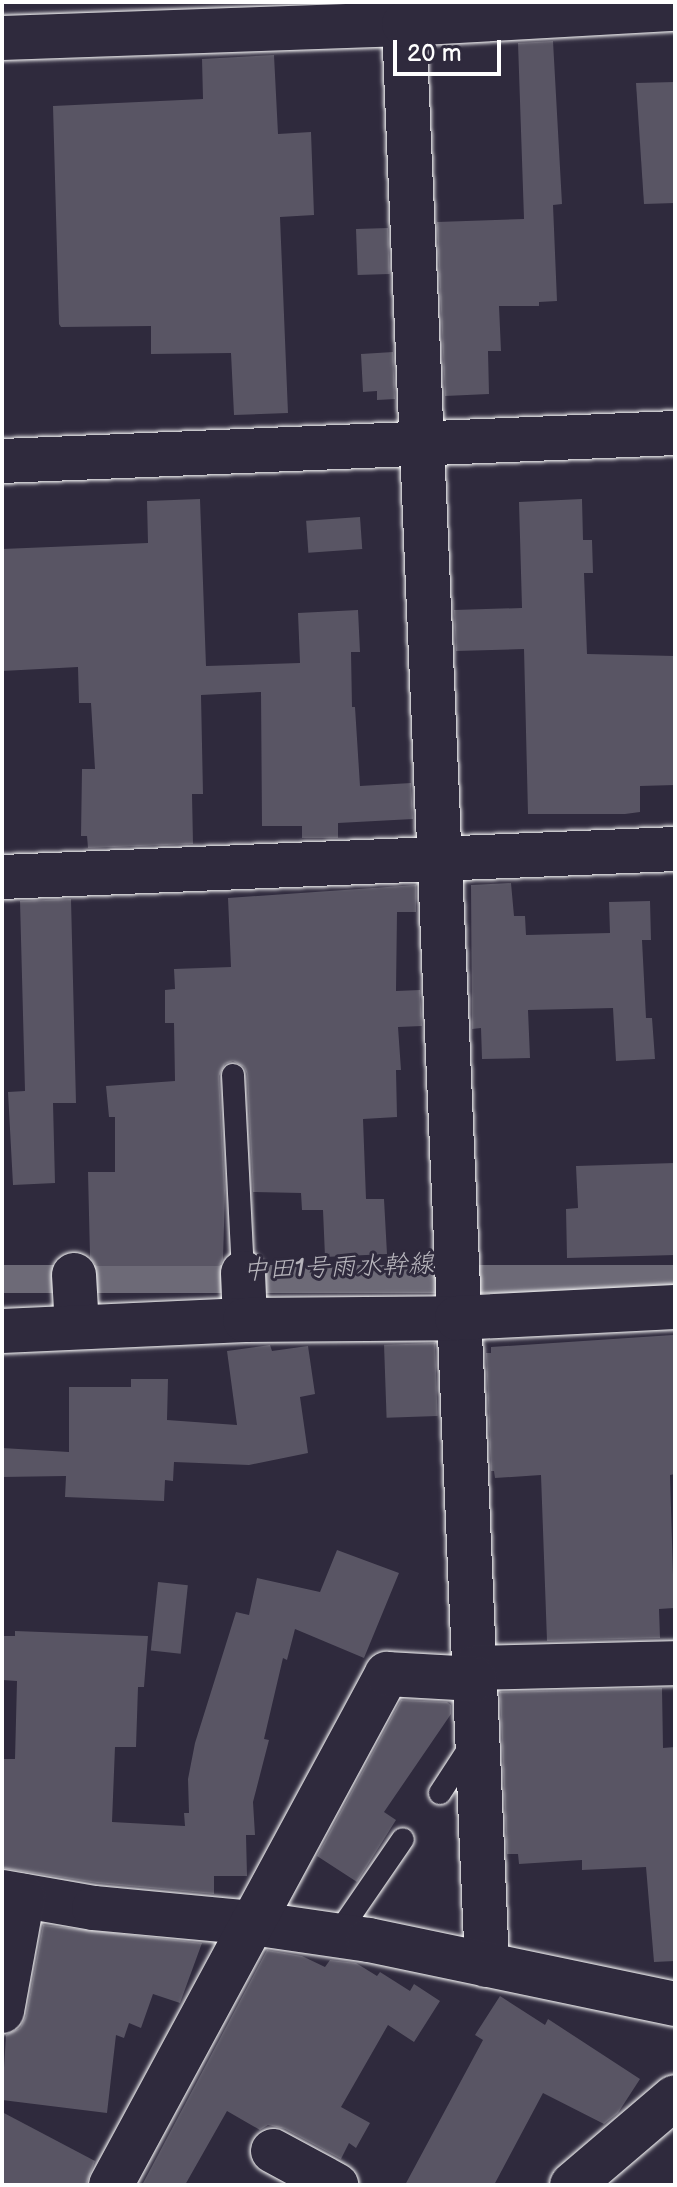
<!DOCTYPE html>
<html>
<head>
<meta charset="utf-8">
<style>
	body { margin:0 }
	#map { position:relative; width:677px; height:2187px; overflow:hidden; background:#2f2a3d; font-family:"Balsamiq Sans","Klee One",sans-serif }
	div>[style] { position:absolute }
	.water>* { inset:0; background:#6d6a77; transform-origin:0 0 }
	.building>* { inset:0; background:#595564; transform-origin:0 0 }
	.roads { filter:drop-shadow(0 0 2px #fff) drop-shadow(0 0 2px #fff) }
	.lane>* { height:22px; margin:-11px; padding:0 11px; transform-origin:11px; border-radius:11px; background:#2f2a3d }
	.street>* { height:44px; margin:-22px; padding:0 22px; transform-origin:22px; border-radius:22px; background:#2f2a3d }
	span { translate:-50% -50%; white-space:nowrap; text-align:center; line-height:1.15; -webkit-text-stroke:6px #2f2a3d; paint-order:stroke }
	.water-label { font-size:26px; color:#b6b4bb; font-style:italic }
	.frame { position:absolute; inset:0; border:4px solid #fff; pointer-events:none }
	.scale { position:absolute; left:393px; top:40px; width:108px; height:36px; box-sizing:border-box; border:4px solid #fff; border-top:0; padding-left:10px; font-size:24px; line-height:28px; white-space:nowrap; color:#fff; -webkit-text-stroke:6px #2f2a3d; paint-order:stroke }
</style>
</head>
<body>
<div id="map">
	<div class="water">
		<i style="left:675px;top:1265px;width:28px;height:674px;rotate:90deg"></i>
	</div>
	<div class="building">
		<i style="clip-path:polygon(553px 41px,562px 204px,553px 205px,557px 301px,539px 302px,539px 306px,499px 306px,501px 351px,488px 351px,489px 394px,445px 396px,437px 222px,524px 219px,518px 43px)"></i>
		<i style="clip-path:polygon(274px 55px,278px 134px,311px 132px,314px 215px,280px 217px,288px 413px,234px 415px,231px 353px,151px 354px,151px 326px,61px 327px,59px 324px,53px 106px,203px 99px,202px 59px)"></i>
		<i style="clip-path:polygon(675px 82px,675px 203px,644px 204px,636px 83px)"></i>
		<i style="left:388px;top:228px;width:46px;height:32px;rotate:88deg"></i>
		<i style="clip-path:polygon(393px 352px,395px 399px,377px 400px,377px 391px,363px 392px,361px 354px)"></i>
		<i style="clip-path:polygon(200px 499px,206px 666px,300px 663px,298px 613px,358px 610px,360px 652px,351px 652px,352px 707px,355px 707px,360px 786px,411px 783px,413px 819px,338px 823px,338px 838px,302px 838px,302px 826px,262px 826px,261px 692px,201px 695px,203px 794px,192px 794px,193px 844px,88px 848px,87px 836px,81px 836px,82px 769px,95px 769px,91px 703px,79px 703px,78px 667px,2px 671px,2px 549px,148px 543px,147px 501px)"></i>
		<i style="clip-path:polygon(582px 499px,583px 540px,592px 540px,593px 573px,584px 573px,587px 654px,675px 656px,675px 785px,640px 786px,640px 812px,625px 814px,528px 814px,524px 649px,456px 651px,454px 610px,522px 608px,519px 502px)"></i>
		<i style="left:360px;top:517px;width:32px;height:54px;rotate:86deg"></i>
		<i style="clip-path:polygon(511px 883px,514px 916px,525px 916px,526px 935px,610px 933px,609px 902px,650px 901px,651px 940px,642px 940px,646px 1018px,652px 1018px,655px 1059px,616px 1061px,613px 1008px,528px 1010px,530px 1058px,482px 1059px,481px 1028px,472px 1029px,471px 885px)"></i>
		<i style="clip-path:polygon(416px 885px,416px 912px,397px 912px,396px 991px,420px 990px,422px 1026px,398px 1027px,401px 1070px,396px 1070px,397px 1117px,363px 1119px,366px 1199px,384px 1199px,387px 1254px,325px 1257px,323px 1210px,302px 1210px,301px 1193px,253px 1192px,247px 1074px,244px 1067px,233px 1061px,225px 1064px,219px 1076px,225px 1191px,223px 1259px,220px 1266px,96px 1266px,90px 1257px,88px 1172px,115px 1172px,115px 1117px,109px 1117px,106px 1086px,175px 1081px,174px 1023px,165px 1023px,165px 990px,175px 989px,174px 969px,231px 967px,228px 898px)"></i>
		<i style="clip-path:polygon(71px 899px,76px 1103px,53px 1103px,55px 1183px,13px 1185px,8px 1092px,25px 1091px,20px 901px)"></i>
		<i style="clip-path:polygon(675px 1163px,675px 1255px,567px 1258px,566px 1209px,578px 1208px,576px 1166px)"></i>
		<i style="clip-path:polygon(673px 1335px,675px 1474px,670px 1475px,674px 1608px,659px 1609px,660px 1638px,547px 1641px,541px 1475px,495px 1478px,494px 1471px,491px 1471px,486px 1353px,491px 1353px,491px 1347px)"></i>
		<i style="left:435px;top:1343px;width:73px;height:51px;rotate:88deg"></i>
		<i style="clip-path:polygon(270px 1345px,272px 1351px,308px 1346px,315px 1394px,300px 1397px,308px 1453px,249px 1465px,174px 1462px,173px 1481px,165px 1480px,164px 1501px,65px 1497px,66px 1476px,2px 1477px,2px 1448px,69px 1452px,69px 1387px,131px 1387px,131px 1379px,168px 1379px,167px 1420px,237px 1425px,227px 1351px)"></i>
		<i style="clip-path:polygon(337px 1550px,399px 1573px,364px 1658px,295px 1629px,287px 1660px,283px 1658px,264px 1739px,269px 1740px,253px 1802px,255px 1835px,246px 1835px,247px 1876px,214px 1876px,214px 1894px,97px 1883px,2px 1868px,2px 1759px,15px 1759px,17px 1681px,2px 1680px,2px 1636px,15px 1636px,15px 1631px,148px 1636px,144px 1687px,138px 1687px,136px 1747px,115px 1747px,112px 1822px,185px 1826px,184px 1813px,189px 1813px,188px 1779px,195px 1743px,236px 1612px,249px 1615px,257px 1578px,320px 1592px)"></i>
		<i style="left:158px;top:1582px;width:30px;height:69px;rotate:6deg"></i>
		<i style="clip-path:polygon(662px 1688px,663px 1748px,675px 1747px,675px 1961px,654px 1962px,646px 1867px,582px 1870px,582px 1860px,519px 1864px,518px 1854px,507px 1854px,500px 1692px)"></i>
		<i style="clip-path:polygon(401px 1700px,447px 1702px,451px 1705px,451px 1714px,384px 1812px,396px 1820px,357px 1882px,317px 1856px)"></i>
		<i style="clip-path:polygon(43px 1925px,202px 1943px,180px 2003px,153px 1994px,141px 2028px,129px 2023px,124px 2038px,116px 2035px,107px 2113px,2px 2100px,6px 2035px,20px 2028px,26px 2016px)"></i>
		<i style="clip-path:polygon(267px 1950px,302px 1956px,325px 1967px,330px 1960px,356px 1963px,377px 1976px,380px 1972px,410px 1991px,414px 1984px,440px 2001px,414px 2042px,388px 2025px,341px 2107px,370px 2123px,356px 2148px,349px 2143px,341px 2159px,285px 2129px,268px 2125px,260px 2130px,227px 2111px,185px 2185px,142px 2185px)"></i>
		<i style="clip-path:polygon(500px 1996px,545px 2025px,548px 2019px,640px 2079px,618px 2113px,604px 2124px,543px 2093px,494px 2185px,405px 2185px,483px 2040px,475px 2035px)"></i>
		<i style="clip-path:polygon(2px 2112px,95px 2161px,86px 2185px,2px 2185px)"></i>
	</div>
	<div class="roads">
		<div class="lane">
			<i style="left:233px;top:1075px;width:198px;rotate:87.1deg"></i>
			<i style="left:440px;top:1793px;width:59px;rotate:-56.9deg"></i>
			<i style="left:337px;top:1935px;width:116px;rotate:-55.5deg"></i>
		</div>
		<div class="street">
			<i style="left:403px;top:2px;width:1965px;rotate:87.55deg"></i>
			<i style="left:2px;top:38px;width:402px;rotate:-2deg"></i>
			<i style="left:404px;top:24px;width:271px;rotate:-3.2deg"></i>
			<i style="left:2px;top:461px;width:674px;rotate:-2.38deg"></i>
			<i style="left:2px;top:877px;width:674px;rotate:-2.38deg"></i>
			<i style="left:243px;top:1273px;width:47px;rotate:87.6deg"></i>
			<i style="left:74px;top:1275px;width:52px;rotate:86.7deg"></i>
			<i style="left:2px;top:1331px;width:243px;rotate:-2.6deg"></i>
			<i style="left:245px;top:1320px;width:212px;rotate:-0.5deg"></i>
			<i style="left:457px;top:1318px;width:218px;rotate:-2.9deg"></i>
			<i style="left:474px;top:1668px;width:201px;rotate:-1.4deg"></i>
			<i style="left:2px;top:1892px;width:93px;rotate:9.9deg"></i>
			<i style="left:94px;top:1908px;width:159px;rotate:5.4deg"></i>
			<i style="left:252px;top:1923px;width:118px;rotate:8.3deg"></i>
			<i style="left:369px;top:1940px;width:313px;rotate:11.8deg"></i>
			<i style="left:2px;top:2011px;width:117px;rotate:-79.7deg"></i>
			<i style="left:273px;top:2151px;width:72px;rotate:28.4deg"></i>
			<i style="left:111px;top:2185px;width:581px;rotate:-61.63deg"></i>
			<i style="left:387px;top:1674px;width:88px;rotate:3.3deg"></i>
			<i style="left:572px;top:2185px;width:135px;rotate:-40.5deg"></i>
		</div>
	</div>
	<div class="water-label">
		<span style="left:338px;top:1268px;rotate:-2deg">中田1号雨水幹線</span>
	</div>
	<div class="frame"></div>
	<div class="scale">20 m</div>
</div>
</body>
</html>
